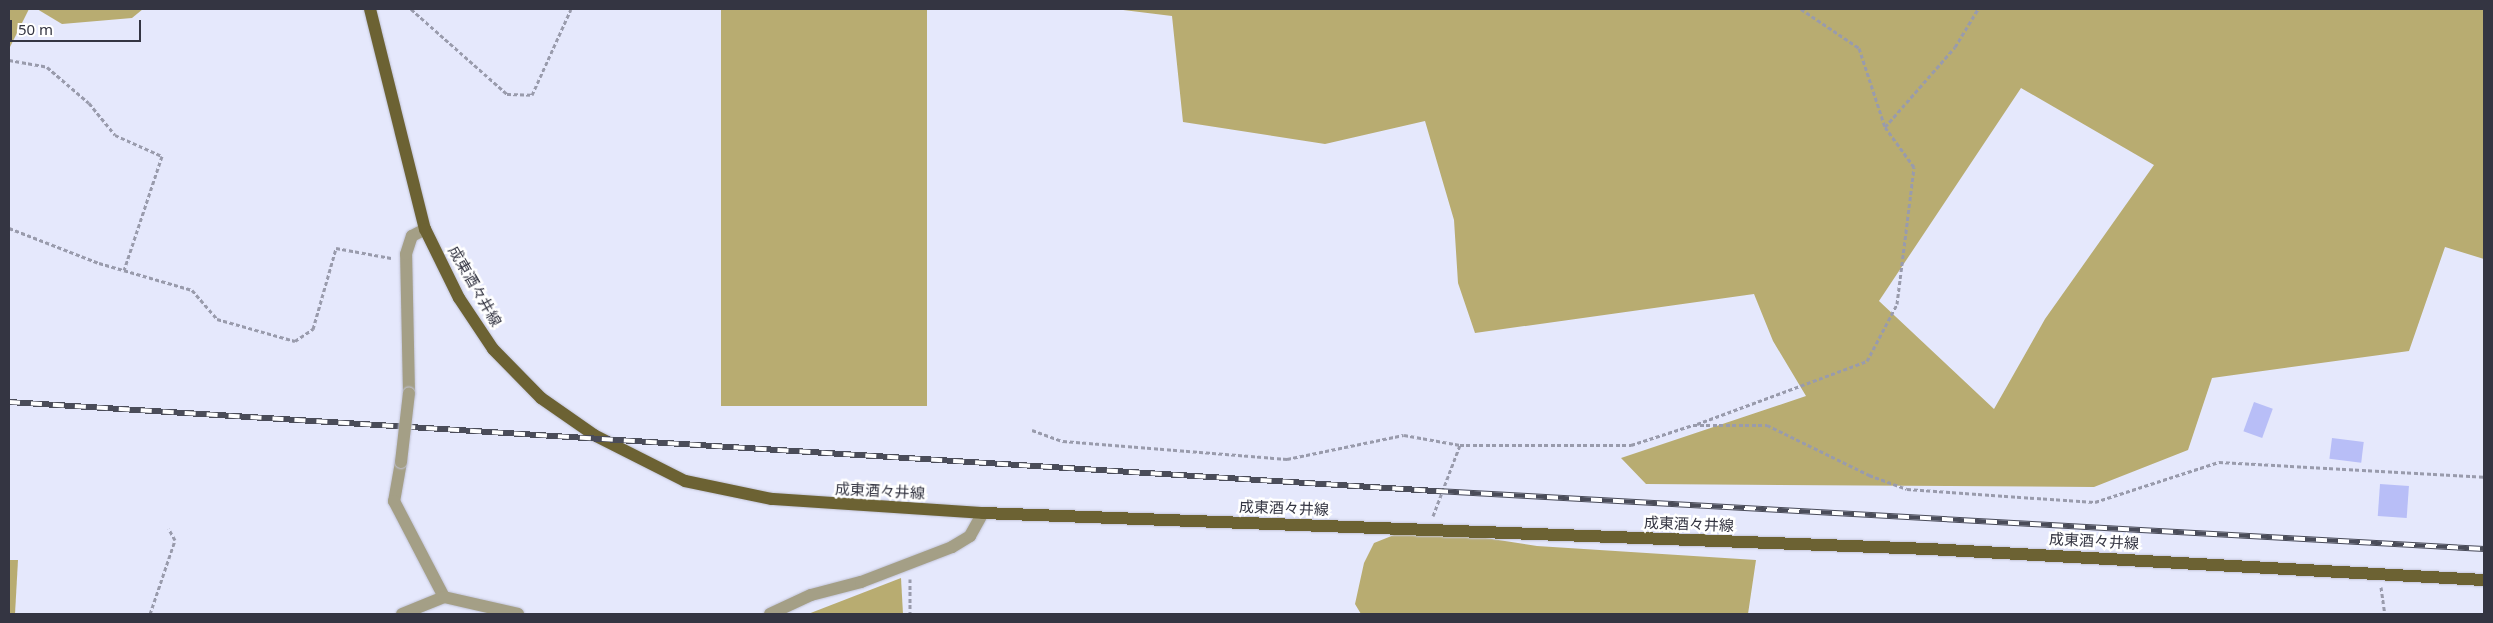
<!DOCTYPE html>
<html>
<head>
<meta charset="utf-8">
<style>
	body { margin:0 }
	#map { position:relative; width:2493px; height:623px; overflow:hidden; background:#e5e8fc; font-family:"Noto Sans","Noto Sans JP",sans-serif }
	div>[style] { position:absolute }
	.forest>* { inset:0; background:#b8ac71; transform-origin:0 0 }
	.building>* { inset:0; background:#b8bef7; transform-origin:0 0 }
	.path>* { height:3px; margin-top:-1.5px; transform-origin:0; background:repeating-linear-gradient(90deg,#999bac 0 4px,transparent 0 6.5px) }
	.roads { filter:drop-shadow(0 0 1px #c2c4d7) drop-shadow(0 0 1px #c2c4d7) }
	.minor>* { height:12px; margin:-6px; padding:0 6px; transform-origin:6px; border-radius:6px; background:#a49f86 }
	.primary>* { height:12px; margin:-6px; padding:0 6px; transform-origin:6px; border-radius:6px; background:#6c6233 }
	.rail>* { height:5.5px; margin-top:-2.75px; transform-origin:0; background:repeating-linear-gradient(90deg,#fff 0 11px,#4a4c59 0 22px); box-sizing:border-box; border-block:1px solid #4a4c59 }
	.bridges { filter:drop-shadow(0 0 1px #c2c4d7) drop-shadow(0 0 1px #c2c4d7) }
	.minor-bridge>* { height:12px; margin:-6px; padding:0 6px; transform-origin:6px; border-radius:6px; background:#a49f86 }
	span { translate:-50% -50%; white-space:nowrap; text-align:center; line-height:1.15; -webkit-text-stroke:5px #fff; paint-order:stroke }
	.street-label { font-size:15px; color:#343542 }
	.frame { position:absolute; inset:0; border:10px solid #343542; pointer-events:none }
	.scale { position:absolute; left:10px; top:20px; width:131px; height:22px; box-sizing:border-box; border:2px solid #343542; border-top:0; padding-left:6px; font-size:15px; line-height:18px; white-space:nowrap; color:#343542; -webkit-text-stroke:4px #fff; paint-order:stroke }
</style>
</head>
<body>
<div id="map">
	<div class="forest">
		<i style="clip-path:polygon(9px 9px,29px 9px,9px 49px)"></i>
		<i style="clip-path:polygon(37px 9px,143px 9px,132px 18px,62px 24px)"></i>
		<i style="left:721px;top:9px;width:206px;height:397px"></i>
		<i style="clip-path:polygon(evenodd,1115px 9px,2484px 9px,2484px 259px,2445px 247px,2409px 351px,2212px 378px,2188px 450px,2094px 487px,1646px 484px,1621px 458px,1806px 396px,1773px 341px,1754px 294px,1475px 333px,1458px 283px,1454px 220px,1425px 121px,1325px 144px,1183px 122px,1172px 16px,1115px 9px,2021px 88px,2154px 165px,2045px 319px,1994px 409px,1879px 301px,2021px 88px)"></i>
		<i style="clip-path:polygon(1414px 527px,1537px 546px,1756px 560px,1748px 614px,1361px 614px,1355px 604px,1364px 563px,1374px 543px)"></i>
		<i style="clip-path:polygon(9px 560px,18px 560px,15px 614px,9px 614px)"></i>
		<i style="clip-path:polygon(901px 578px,903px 614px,808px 614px)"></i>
	</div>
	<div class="building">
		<i style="left:2254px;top:402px;width:20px;height:31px;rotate:20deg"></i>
		<i style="left:2332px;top:438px;width:32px;height:21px;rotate:7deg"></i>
		<i style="left:2380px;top:484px;width:29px;height:32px;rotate:4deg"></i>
	</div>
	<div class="path">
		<i style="left:411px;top:9px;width:128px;rotate:41.5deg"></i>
		<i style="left:507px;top:94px;width:25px;rotate:2deg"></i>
		<i style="left:532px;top:95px;width:94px;rotate:-65.6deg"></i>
		<i style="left:1801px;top:9px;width:70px;rotate:33.9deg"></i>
		<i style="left:1859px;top:48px;width:83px;rotate:71.8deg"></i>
		<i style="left:9px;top:60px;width:39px;rotate:10deg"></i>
		<i style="left:47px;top:67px;width:55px;rotate:40.6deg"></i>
		<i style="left:89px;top:103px;width:41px;rotate:50.9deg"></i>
		<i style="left:115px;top:135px;width:51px;rotate:24.1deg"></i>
		<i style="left:162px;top:156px;width:120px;rotate:108.4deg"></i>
		<i style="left:9px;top:228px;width:97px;rotate:21.3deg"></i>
		<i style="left:99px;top:263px;width:97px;rotate:16.2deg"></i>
		<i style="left:192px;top:290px;width:38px;rotate:49deg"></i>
		<i style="left:217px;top:319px;width:81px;rotate:15.8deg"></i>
		<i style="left:295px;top:341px;width:22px;rotate:-34deg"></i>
		<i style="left:313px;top:329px;width:84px;rotate:-74.1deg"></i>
		<i style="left:336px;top:248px;width:56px;rotate:10.3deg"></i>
		<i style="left:1697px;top:424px;width:181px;rotate:-20.3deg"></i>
		<i style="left:1867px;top:361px;width:64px;rotate:-62.2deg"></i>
		<i style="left:1897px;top:304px;width:138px;rotate:-82.9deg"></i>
		<i style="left:1914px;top:167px;width:49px;rotate:-125.9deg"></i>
		<i style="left:1885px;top:127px;width:106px;rotate:-48.8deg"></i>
		<i style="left:1955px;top:47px;width:44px;rotate:-58.8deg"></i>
		<i style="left:1032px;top:430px;width:33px;rotate:20deg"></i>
		<i style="left:1063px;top:441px;width:225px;rotate:4.6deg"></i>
		<i style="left:1287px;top:459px;width:119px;rotate:-11.6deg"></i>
		<i style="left:1404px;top:435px;width:57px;rotate:10.1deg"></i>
		<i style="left:1433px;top:516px;width:76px;rotate:-69.2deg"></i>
		<i style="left:1460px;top:445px;width:171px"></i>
		<i style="left:1631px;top:445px;width:65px;rotate:-17.9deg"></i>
		<i style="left:1693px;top:425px;width:74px"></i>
		<i style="left:1767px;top:425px;width:114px;rotate:26.1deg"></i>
		<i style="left:1869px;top:475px;width:40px;rotate:20.2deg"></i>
		<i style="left:1907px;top:489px;width:188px;rotate:4deg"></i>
		<i style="left:2095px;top:502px;width:130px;rotate:-17.9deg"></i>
		<i style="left:2219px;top:462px;width:265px;rotate:3.2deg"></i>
		<i style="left:910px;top:579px;width:35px;rotate:90deg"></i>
		<i style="left:2381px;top:587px;width:27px;rotate:82deg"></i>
		<i style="left:150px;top:614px;width:78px;rotate:-71.3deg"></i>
		<i style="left:175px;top:540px;width:13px;rotate:-119deg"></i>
	</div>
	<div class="roads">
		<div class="minor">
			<i style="left:409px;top:393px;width:139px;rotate:-91.2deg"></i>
			<i style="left:406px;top:254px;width:19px;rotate:-72deg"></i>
			<i style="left:412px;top:236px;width:15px;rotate:-28deg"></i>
			<i style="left:401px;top:462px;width:40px;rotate:100deg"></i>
			<i style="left:394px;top:501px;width:108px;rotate:62.5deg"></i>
			<i style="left:402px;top:614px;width:45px;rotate:-22deg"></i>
			<i style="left:444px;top:597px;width:76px;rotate:12.9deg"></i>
			<i style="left:770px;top:614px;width:45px;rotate:-24.9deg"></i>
			<i style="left:811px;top:595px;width:52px;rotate:-14.6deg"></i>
			<i style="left:861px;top:582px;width:97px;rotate:-21deg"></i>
			<i style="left:952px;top:547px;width:21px;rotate:-31deg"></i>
			<i style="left:970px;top:536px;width:26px;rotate:-61deg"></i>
		</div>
		<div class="primary">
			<i style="left:370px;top:9px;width:227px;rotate:76deg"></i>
			<i style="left:425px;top:229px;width:77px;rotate:63.8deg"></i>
			<i style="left:459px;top:298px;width:61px;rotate:56.3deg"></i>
			<i style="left:493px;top:349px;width:69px;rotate:45.6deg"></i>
			<i style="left:541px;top:398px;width:65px;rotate:34.9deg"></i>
			<i style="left:594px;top:435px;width:102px;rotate:26.8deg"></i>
			<i style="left:685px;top:481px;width:89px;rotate:11.7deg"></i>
			<i style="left:772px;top:499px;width:211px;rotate:3.8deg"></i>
			<i style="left:983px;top:513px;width:947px;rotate:2.18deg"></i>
			<i style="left:1929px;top:549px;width:556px;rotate:3.2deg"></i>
		</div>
	</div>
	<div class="rail">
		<i style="left:9px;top:402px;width:1431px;rotate:3.57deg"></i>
		<i style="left:1437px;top:491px;width:1049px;rotate:3.17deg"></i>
	</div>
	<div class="bridges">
		<div class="minor-bridge">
			<i style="left:401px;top:462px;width:69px;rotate:-83.4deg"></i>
		</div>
	</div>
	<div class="street-label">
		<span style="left:475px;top:286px;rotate:60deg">成東酒々井線</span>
		<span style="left:880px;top:491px;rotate:3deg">成東酒々井線</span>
		<span style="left:1284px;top:508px;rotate:2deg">成東酒々井線</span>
		<span style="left:1689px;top:524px;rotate:2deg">成東酒々井線</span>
		<span style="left:2094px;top:541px;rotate:3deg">成東酒々井線</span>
	</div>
	<div class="frame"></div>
	<div class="scale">50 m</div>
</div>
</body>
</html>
